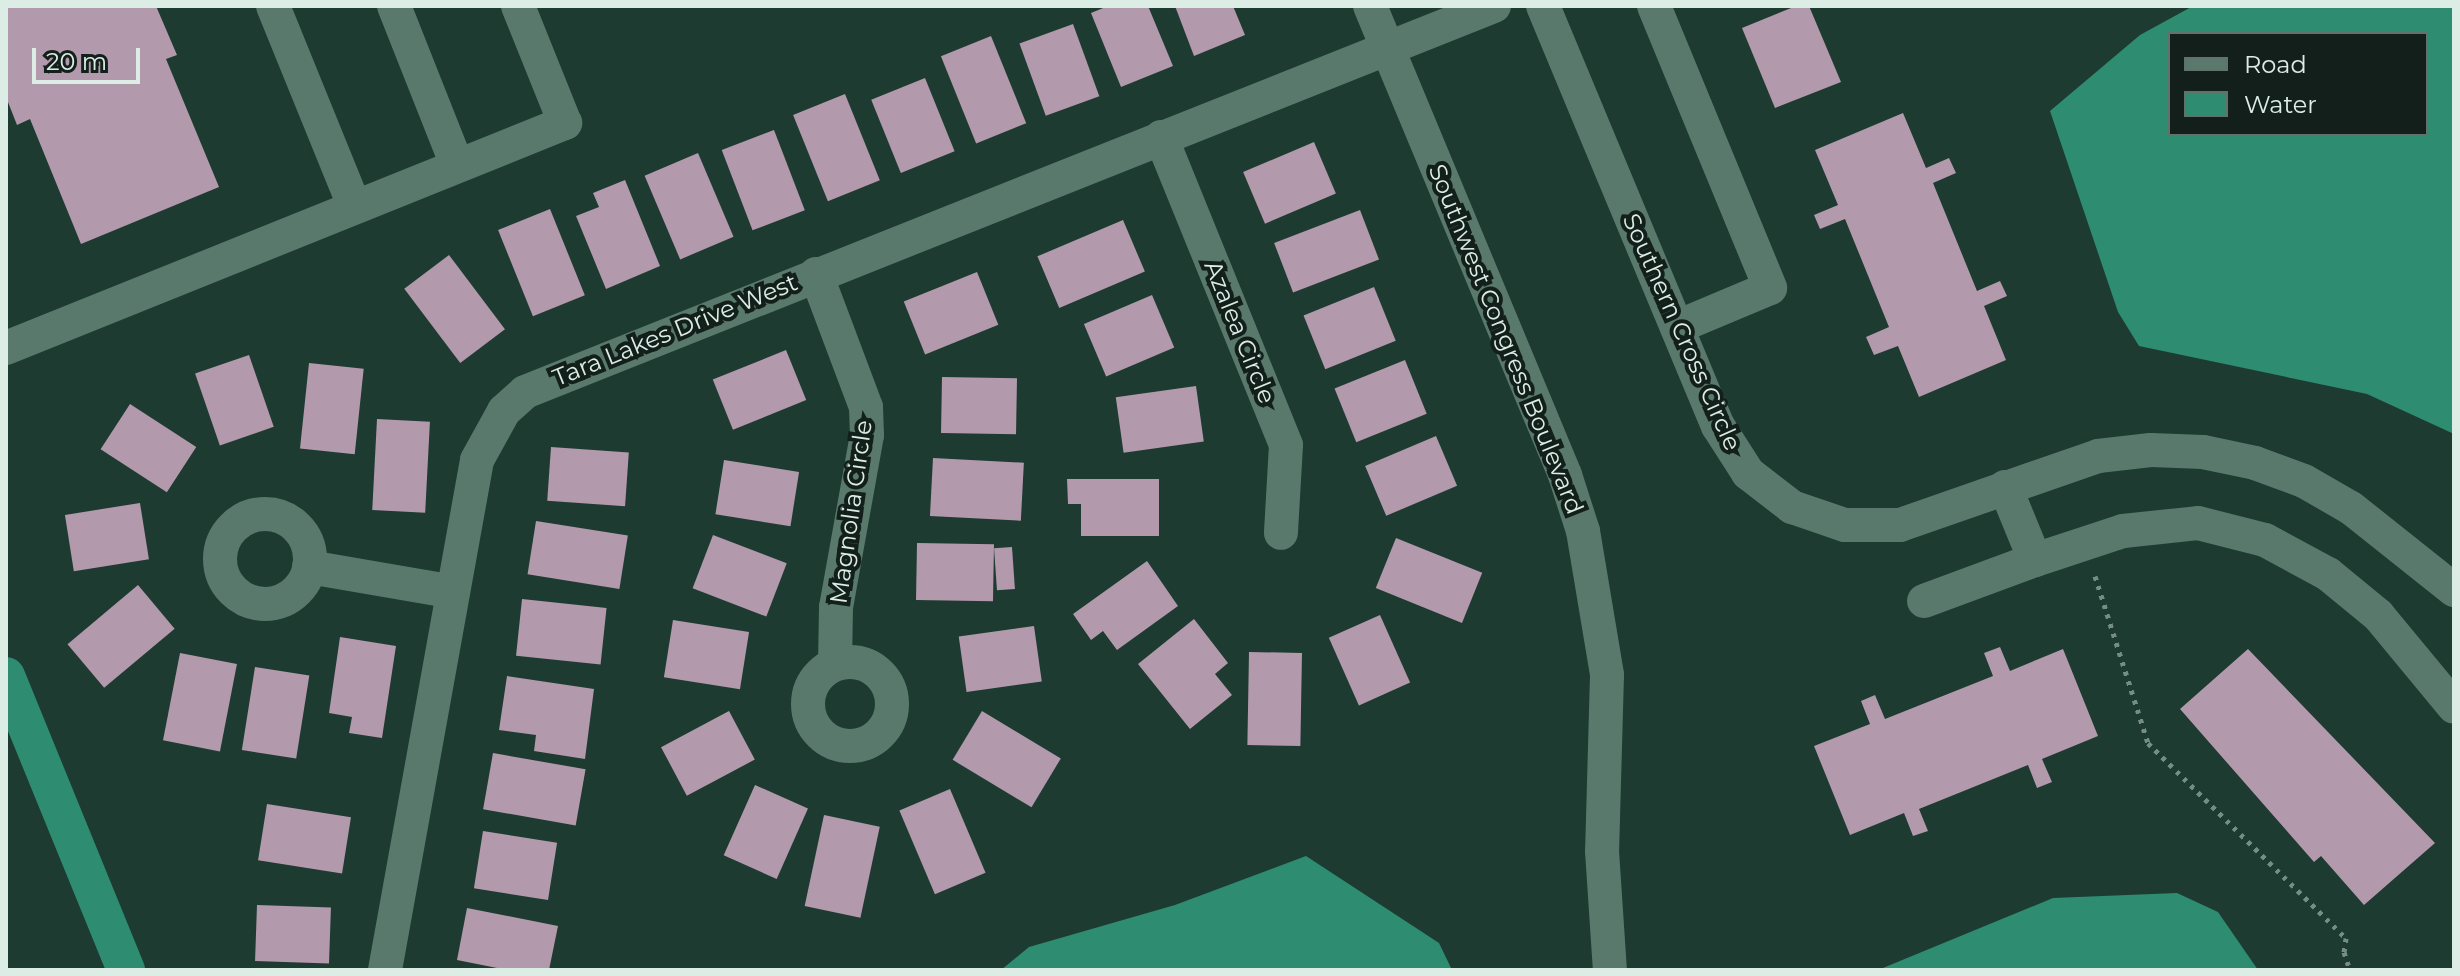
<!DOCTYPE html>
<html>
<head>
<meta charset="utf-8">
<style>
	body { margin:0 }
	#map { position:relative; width:2460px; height:976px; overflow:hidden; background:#1d3b31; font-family:Montserrat,sans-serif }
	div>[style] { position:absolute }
	.water>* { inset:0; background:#2e8c71 }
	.canal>* { height:38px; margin:-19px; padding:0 19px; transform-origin:19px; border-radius:19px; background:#2e8c71 }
	.building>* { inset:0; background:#b399ac; transform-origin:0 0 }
	.path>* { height:5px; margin-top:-2.5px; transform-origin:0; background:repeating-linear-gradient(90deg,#758d85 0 4px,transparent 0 10px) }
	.minor>* { height:34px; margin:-17px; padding:0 17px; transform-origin:17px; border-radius:17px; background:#5a796d }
	.minor>.ring { margin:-17px; padding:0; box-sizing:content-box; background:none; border:34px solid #5a796d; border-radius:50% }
	span { translate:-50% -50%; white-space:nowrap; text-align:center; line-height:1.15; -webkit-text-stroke:8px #121f1a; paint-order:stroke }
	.street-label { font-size:24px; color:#dcede6 }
	.frame { position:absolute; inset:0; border:8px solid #dcede6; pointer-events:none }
	.legend { position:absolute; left:2168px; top:32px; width:260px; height:104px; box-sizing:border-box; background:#121f1a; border:2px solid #63716c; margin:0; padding:10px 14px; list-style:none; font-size:24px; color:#dcede6 }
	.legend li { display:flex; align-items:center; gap:16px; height:40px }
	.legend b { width:40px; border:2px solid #63716c }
	.scale { position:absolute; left:32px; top:48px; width:108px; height:36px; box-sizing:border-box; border:4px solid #dcede6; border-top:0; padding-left:10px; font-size:24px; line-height:28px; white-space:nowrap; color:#dcede6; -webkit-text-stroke:6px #121f1a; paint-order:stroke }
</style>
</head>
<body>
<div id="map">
	<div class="water">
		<i style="clip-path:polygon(evenodd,2193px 6px,2454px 6px,2454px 434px,2367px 394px,2139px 346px,2118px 312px,2050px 111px,2140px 35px,2193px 6px,2170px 34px,2426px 34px,2426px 134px,2170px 134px,2170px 34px)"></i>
		<i style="clip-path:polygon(1306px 856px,1439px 943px,1452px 970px,1001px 970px,1029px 947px,1175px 905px)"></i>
		<i style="clip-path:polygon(2177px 893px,2218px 912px,2258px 970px,1878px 970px,2053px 898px)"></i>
	</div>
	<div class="canal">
		<i style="left:6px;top:676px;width:318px;rotate:67.8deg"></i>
	</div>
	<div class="building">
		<i style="clip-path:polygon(6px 6px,156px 6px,177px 55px,166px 59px,219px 187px,81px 244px,30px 119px,17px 125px,6px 97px)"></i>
		<i style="clip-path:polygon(1108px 6px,1148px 6px,1173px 66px,1121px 87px,1091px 13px)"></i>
		<i style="clip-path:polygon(1175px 6px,1233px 6px,1245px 35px,1194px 56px)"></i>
		<i style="clip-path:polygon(1796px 6px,1809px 6px,1841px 82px,1775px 108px,1742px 28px)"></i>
		<i style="left:1073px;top:24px;width:77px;height:57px;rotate:70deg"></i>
		<i style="left:991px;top:36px;width:94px;height:54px;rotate:68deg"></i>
		<i style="left:925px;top:78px;width:79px;height:58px;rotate:68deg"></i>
		<i style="left:845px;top:94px;width:93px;height:56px;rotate:68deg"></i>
		<i style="clip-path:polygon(1903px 113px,1926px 168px,1949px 158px,1956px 173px,1933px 183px,1977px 291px,2000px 281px,2007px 296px,1984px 306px,2006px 360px,1919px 397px,1898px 346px,1874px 355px,1866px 337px,1889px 327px,1845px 219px,1820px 229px,1814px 215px,1838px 205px,1815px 150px)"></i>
		<i style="left:774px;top:130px;width:86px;height:56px;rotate:69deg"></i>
		<i style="left:1314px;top:142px;width:56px;height:77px;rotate:67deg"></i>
		<i style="left:698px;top:153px;width:91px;height:58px;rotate:67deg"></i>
		<i style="clip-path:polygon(625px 180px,660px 266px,606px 289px,576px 216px,599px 207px,593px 193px)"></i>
		<i style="left:550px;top:209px;width:93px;height:56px;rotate:68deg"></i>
		<i style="left:1360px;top:210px;width:53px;height:92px;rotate:69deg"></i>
		<i style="left:1123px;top:220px;width:56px;height:93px;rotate:67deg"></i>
		<i style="left:449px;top:255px;width:93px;height:56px;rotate:53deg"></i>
		<i style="left:977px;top:272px;width:57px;height:79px;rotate:68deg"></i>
		<i style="left:1374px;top:287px;width:58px;height:76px;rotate:68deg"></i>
		<i style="left:1152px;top:295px;width:57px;height:74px;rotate:67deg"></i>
		<i style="left:786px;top:350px;width:54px;height:79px;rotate:68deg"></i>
		<i style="left:249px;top:355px;width:76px;height:57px;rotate:71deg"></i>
		<i style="left:1405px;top:360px;width:58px;height:76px;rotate:68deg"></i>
		<i style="left:309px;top:363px;width:55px;height:86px;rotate:6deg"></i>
		<i style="left:942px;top:377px;width:75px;height:56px;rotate:1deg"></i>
		<i style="left:1196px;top:386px;width:56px;height:81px;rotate:82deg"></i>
		<i style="left:130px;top:404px;width:79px;height:54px;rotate:33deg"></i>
		<i style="left:377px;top:419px;width:53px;height:91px;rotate:3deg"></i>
		<i style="left:1436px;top:436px;width:54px;height:77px;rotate:67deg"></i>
		<i style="left:551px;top:447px;width:78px;height:54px;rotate:4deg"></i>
		<i style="left:933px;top:458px;width:91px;height:58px;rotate:3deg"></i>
		<i style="left:724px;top:460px;width:76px;height:55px;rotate:9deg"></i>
		<i style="clip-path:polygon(1067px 479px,1159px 479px,1159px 536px,1081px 536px,1081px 504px,1068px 504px)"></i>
		<i style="left:140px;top:503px;width:57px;height:76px;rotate:81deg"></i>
		<i style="left:536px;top:521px;width:93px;height:54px;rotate:9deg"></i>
		<i style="left:713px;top:535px;width:79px;height:57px;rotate:21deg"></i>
		<i style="left:1396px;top:538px;width:93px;height:54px;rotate:22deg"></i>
		<i style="left:917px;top:543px;width:77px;height:57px;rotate:1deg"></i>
		<i style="left:1012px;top:547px;width:42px;height:18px;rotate:86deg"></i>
		<i style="clip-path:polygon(1147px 561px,1178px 606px,1117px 650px,1103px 631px,1091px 640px,1073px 614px)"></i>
		<i style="left:138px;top:585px;width:57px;height:92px;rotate:50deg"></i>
		<i style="left:522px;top:599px;width:85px;height:57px;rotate:6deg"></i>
		<i style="left:1380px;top:615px;width:74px;height:56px;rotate:66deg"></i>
		<i style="clip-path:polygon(1194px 619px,1228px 663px,1215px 674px,1232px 695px,1190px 729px,1138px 664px)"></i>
		<i style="left:673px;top:620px;width:77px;height:58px;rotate:9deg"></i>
		<i style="left:1034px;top:626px;width:56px;height:76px;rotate:82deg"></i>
		<i style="clip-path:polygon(340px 637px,396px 646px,382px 738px,349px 733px,352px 717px,329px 713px)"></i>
		<i style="clip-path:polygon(2000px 647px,2010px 671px,2063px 649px,2098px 736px,2042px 759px,2052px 782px,2037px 788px,2028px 765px,1919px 809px,1928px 831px,1913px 836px,1904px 813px,1850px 835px,1814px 746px,1870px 724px,1861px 701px,1875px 695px,1885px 719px,1993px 676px,1984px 653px)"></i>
		<i style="clip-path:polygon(2248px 649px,2435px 843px,2364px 905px,2321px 856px,2314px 862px,2180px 709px)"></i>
		<i style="left:1249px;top:652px;width:53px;height:93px;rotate:1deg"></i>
		<i style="left:180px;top:653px;width:58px;height:89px;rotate:11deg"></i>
		<i style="left:255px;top:667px;width:55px;height:84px;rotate:9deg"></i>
		<i style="clip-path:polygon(507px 676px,594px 689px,585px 759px,534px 751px,536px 735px,499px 730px)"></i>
		<i style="left:729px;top:711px;width:55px;height:77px;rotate:62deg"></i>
		<i style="left:982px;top:711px;width:92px;height:57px;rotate:31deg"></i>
		<i style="left:493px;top:753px;width:94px;height:57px;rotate:10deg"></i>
		<i style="left:755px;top:785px;width:58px;height:77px;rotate:24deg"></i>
		<i style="left:950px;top:789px;width:91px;height:55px;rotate:67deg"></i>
		<i style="left:267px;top:804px;width:85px;height:57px;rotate:9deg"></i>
		<i style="left:824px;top:815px;width:57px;height:93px;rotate:12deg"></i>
		<i style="left:483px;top:831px;width:75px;height:58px;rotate:9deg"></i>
		<i style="left:257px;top:905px;width:74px;height:56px;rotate:2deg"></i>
		<i style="clip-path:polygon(467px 908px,558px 926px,549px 970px,507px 970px,457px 960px)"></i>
	</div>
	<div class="path">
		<i style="left:2095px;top:576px;width:175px;rotate:72.4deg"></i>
		<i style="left:2148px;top:743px;width:278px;rotate:44.6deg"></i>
		<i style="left:2346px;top:938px;width:14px;rotate:98deg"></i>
		<i style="left:2344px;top:952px;width:19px;rotate:72deg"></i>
	</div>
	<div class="minor">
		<i style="left:273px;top:6px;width:215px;rotate:67.9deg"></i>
		<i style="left:394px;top:6px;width:171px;rotate:68.4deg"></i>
		<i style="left:1370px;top:6px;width:508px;rotate:67.42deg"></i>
		<i style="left:1565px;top:475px;width:59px;rotate:72.2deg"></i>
		<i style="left:1583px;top:531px;width:146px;rotate:80.5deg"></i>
		<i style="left:1607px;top:675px;width:176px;rotate:91.6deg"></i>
		<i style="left:1602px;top:851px;width:119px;rotate:86.2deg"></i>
		<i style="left:1543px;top:6px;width:455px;rotate:67.4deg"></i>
		<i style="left:1718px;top:426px;width:56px;rotate:57.4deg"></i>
		<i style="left:1748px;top:473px;width:56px;rotate:37.7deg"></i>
		<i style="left:1792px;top:507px;width:56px;rotate:18.8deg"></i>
		<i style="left:1845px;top:525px;width:55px"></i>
		<i style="left:1900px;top:525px;width:210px;rotate:-19.2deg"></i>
		<i style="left:2098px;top:456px;width:53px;rotate:-6.5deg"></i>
		<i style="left:2151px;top:450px;width:52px;rotate:2.2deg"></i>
		<i style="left:2203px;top:452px;width:53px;rotate:11.9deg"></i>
		<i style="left:2255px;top:463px;width:52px;rotate:20.2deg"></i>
		<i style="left:2304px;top:481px;width:54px;rotate:29.9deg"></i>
		<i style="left:2351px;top:508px;width:132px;rotate:38.5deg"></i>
		<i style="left:1654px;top:6px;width:305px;rotate:67.6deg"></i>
		<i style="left:1770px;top:288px;width:101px;rotate:157.2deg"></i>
		<i style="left:1161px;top:137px;width:332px;rotate:67.9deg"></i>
		<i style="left:1286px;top:445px;width:88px;rotate:93.3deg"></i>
		<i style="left:816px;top:274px;width:142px;rotate:69.4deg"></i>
		<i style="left:866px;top:407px;width:28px;rotate:88deg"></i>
		<i style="left:867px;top:435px;width:175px;rotate:100.2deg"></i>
		<i style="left:836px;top:607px;width:57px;rotate:91deg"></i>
		<i style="left:6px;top:348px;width:603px;rotate:-21.93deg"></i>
		<i style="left:565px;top:123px;width:126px;rotate:-111.9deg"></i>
		<i class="ring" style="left:220px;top:514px;width:56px;height:56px"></i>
		<i style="left:2035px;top:560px;width:93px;rotate:-18.2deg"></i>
		<i style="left:2123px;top:531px;width:75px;rotate:-6.1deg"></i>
		<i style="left:2198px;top:523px;width:69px;rotate:14.2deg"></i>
		<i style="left:2265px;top:540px;width:72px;rotate:28.4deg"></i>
		<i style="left:2328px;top:574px;width:65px;rotate:39.4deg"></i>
		<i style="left:2378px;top:615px;width:119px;rotate:50.4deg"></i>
		<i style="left:309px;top:567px;width:146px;rotate:9.8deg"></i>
		<i style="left:1924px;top:601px;width:118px;rotate:-20.3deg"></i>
		<i style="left:2035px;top:560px;width:79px;rotate:-112.3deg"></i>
		<i class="ring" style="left:808px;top:662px;width:50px;height:50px"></i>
		<i style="left:385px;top:970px;width:518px;rotate:-79.77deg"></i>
		<i style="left:477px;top:460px;width:56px;rotate:-61.1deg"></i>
		<i style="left:504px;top:411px;width:28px;rotate:-42deg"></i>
		<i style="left:525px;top:392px;width:1043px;rotate:-21.72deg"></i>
	</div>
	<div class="street-label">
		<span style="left:675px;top:330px;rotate:-22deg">Tara Lakes Drive West</span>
		<span style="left:1240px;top:332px;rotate:68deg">Azalea Circle</span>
		<span style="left:1682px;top:332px;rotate:66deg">Southern Cross Circle</span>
		<span style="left:1506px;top:339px;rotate:68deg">Southwest Congress Boulevard</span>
		<span style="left:851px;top:512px;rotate:-82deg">Magnolia Circle</span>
	</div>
	<div class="frame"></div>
	<ul class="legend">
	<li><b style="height:10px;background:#5a796d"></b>Road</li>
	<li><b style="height:22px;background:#2e8c71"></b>Water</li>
	</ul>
	<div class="scale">20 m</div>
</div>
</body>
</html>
